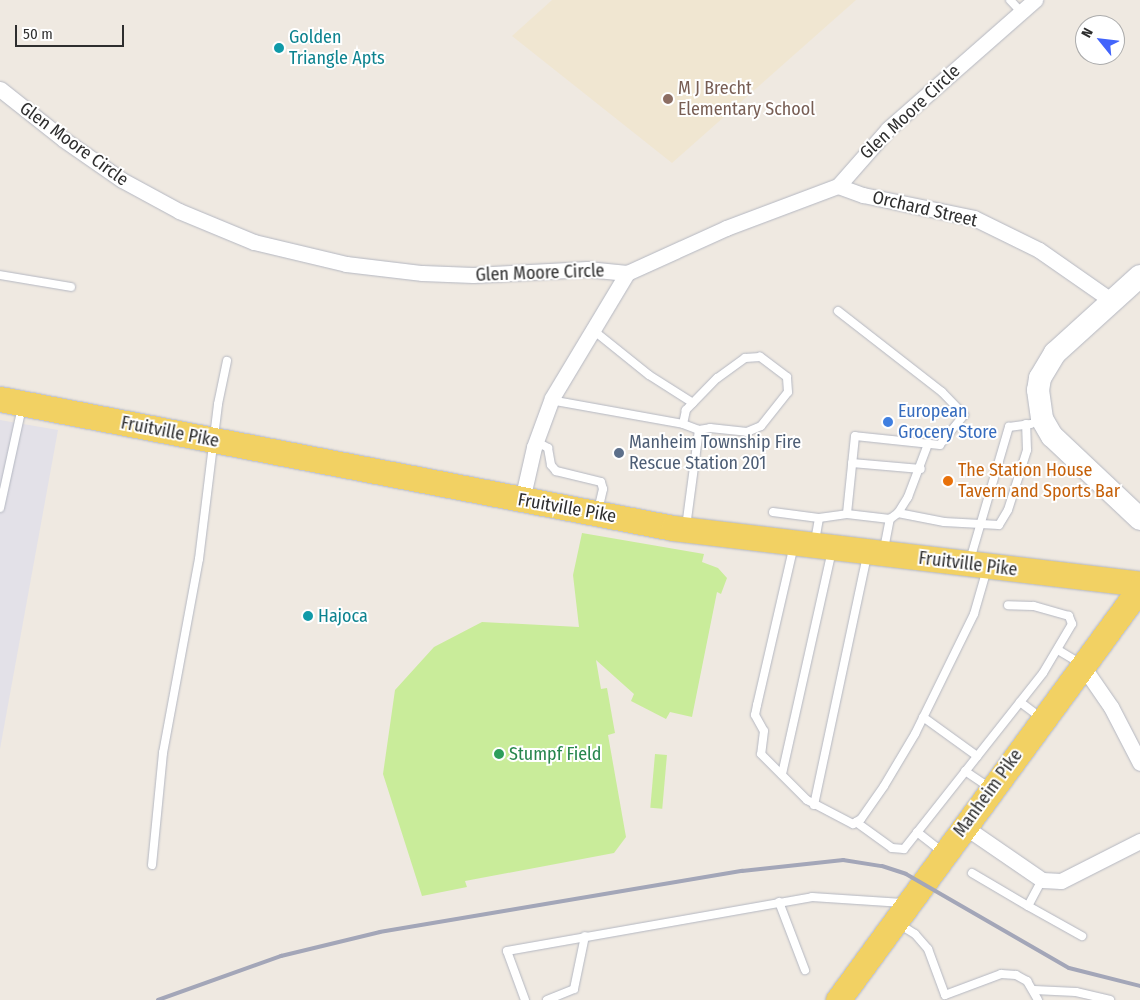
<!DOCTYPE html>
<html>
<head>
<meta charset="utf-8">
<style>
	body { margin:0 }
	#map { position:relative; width:1140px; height:1000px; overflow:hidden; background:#efe9e1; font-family:"Fira Sans Condensed",sans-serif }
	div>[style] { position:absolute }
	.industrial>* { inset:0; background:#e3e1e8 }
	.education>* { inset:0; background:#f0e6d1 }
	.pitch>* { inset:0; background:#c9ec9a; transform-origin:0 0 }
	.roads { filter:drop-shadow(0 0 1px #b4b7c1) drop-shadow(0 0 1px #b4b7c1) }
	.lane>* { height:8px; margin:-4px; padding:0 4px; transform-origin:4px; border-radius:4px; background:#fff }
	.street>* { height:15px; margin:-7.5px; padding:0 7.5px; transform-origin:7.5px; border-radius:7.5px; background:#fff }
	.secondary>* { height:22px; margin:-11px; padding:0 11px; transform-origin:11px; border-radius:11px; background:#fff }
	.primary>* { height:25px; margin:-12.5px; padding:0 12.5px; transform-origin:12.5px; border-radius:12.5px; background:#f2d163 }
	.rail>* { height:4px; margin:-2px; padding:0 2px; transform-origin:2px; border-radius:2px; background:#a3a6b8 }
	.dots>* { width:14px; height:14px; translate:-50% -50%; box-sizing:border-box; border:2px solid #fff; border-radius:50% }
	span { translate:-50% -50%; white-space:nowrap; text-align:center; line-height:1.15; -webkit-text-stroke:4px #fff; paint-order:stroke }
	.culture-label { font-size:18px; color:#0d838f }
	.left { translate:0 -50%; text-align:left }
	.education-label { font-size:18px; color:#785e54 }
	.street-label { font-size:18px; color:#2e2e2e }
	.shop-label { font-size:18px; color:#366cbe }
	.service-label { font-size:18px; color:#4e5e75 }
	.food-label { font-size:18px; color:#c56008 }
	.leisure-label { font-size:18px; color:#27864d }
	.north { position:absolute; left:1075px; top:15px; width:50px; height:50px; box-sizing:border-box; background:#fff; border:1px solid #ababab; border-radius:50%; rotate:299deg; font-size:14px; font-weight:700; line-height:20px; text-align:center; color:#2e2e2e }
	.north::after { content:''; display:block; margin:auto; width:18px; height:22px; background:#4264fb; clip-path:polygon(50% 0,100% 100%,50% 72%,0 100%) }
	.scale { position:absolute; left:15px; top:25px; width:109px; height:22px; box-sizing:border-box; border:2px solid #2e2e2e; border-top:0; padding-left:6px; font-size:15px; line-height:18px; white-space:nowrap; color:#2e2e2e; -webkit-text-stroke:4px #fff; paint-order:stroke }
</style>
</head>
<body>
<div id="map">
	<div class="industrial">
		<i style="clip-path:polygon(0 420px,58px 430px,0 749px)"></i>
	</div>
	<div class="education">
		<i style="clip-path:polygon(552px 0,856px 0,672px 163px,512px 36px)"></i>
	</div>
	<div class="pitch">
		<i style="clip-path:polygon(582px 533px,704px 554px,702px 562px,718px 568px,727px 578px,721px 594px,717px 592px,692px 717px,670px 712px,666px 719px,631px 701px,634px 694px,596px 660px,601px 689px,607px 688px,615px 733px,608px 735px,626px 837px,614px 853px,465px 881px,467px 887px,422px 896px,383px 774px,395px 690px,434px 647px,482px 622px,579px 627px,573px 575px)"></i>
		<i style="left:655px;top:754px;width:12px;height:54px;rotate:5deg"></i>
	</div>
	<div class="roads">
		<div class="lane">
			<i style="left:1010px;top:0;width:16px;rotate:47deg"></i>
			<i style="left:0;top:275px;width:72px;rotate:9.6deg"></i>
			<i style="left:838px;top:311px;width:132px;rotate:37.9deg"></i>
			<i style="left:942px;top:392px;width:32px;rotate:46deg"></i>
			<i style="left:964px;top:415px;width:38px;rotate:129deg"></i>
			<i style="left:940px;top:445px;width:85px;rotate:-174deg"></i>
			<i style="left:855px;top:436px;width:78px;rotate:95.9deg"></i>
			<i style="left:593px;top:330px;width:72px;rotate:38.8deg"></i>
			<i style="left:649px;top:375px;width:52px;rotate:32.5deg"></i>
			<i style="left:550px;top:400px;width:135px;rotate:10.2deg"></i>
			<i style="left:535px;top:441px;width:15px;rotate:28deg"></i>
			<i style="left:548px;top:448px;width:17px;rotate:80deg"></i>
			<i style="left:551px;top:465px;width:8px;rotate:50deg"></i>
			<i style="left:556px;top:471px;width:46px;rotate:13.7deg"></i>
			<i style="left:601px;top:482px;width:7px;rotate:74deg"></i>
			<i style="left:603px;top:489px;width:23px;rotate:103deg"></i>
			<i style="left:852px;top:463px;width:69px;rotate:5deg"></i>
			<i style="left:0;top:508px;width:103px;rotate:-77.7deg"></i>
			<i style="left:773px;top:512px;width:46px;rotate:7.4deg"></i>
			<i style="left:819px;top:518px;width:28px;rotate:-8deg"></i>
			<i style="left:847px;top:514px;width:43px;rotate:6.6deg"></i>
			<i style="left:890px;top:519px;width:10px;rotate:-37deg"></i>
			<i style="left:898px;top:513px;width:19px;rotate:-58deg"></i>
			<i style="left:908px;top:497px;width:57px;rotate:-69.3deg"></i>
			<i style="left:898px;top:513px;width:47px;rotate:11.1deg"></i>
			<i style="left:944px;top:522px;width:55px;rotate:3.1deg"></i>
			<i style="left:999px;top:525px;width:17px;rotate:-59deg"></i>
			<i style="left:1008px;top:510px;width:63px;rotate:-72.4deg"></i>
			<i style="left:1027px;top:450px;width:26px;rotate:-92deg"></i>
			<i style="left:686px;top:527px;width:98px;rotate:-82.4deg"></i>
			<i style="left:699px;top:430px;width:11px;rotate:-10deg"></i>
			<i style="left:710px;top:428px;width:37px;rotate:6deg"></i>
			<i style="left:747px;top:432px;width:15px;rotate:-23deg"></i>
			<i style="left:761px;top:426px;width:43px;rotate:-51.5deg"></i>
			<i style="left:788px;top:392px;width:15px;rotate:-94deg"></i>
			<i style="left:787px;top:377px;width:34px;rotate:-143deg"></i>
			<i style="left:760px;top:357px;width:15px;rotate:176deg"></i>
			<i style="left:745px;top:358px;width:34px;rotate:144deg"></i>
			<i style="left:717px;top:378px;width:45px;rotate:134.1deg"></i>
			<i style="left:686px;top:410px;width:14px;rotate:102deg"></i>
			<i style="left:683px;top:424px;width:17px;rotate:21deg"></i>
			<i style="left:815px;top:541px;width:23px;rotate:-80deg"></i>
			<i style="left:794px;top:545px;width:164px;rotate:103deg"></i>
			<i style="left:757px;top:705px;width:10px;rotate:101deg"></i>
			<i style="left:755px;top:715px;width:18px;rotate:61deg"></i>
			<i style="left:764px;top:731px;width:23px;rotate:97deg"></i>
			<i style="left:761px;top:754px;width:65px;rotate:45deg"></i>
			<i style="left:807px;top:800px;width:52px;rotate:27.6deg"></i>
			<i style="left:853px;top:824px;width:9px;rotate:-32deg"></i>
			<i style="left:861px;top:819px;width:40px;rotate:-55.1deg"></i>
			<i style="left:884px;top:786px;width:61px;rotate:-59.2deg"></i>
			<i style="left:915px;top:734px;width:134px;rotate:-63.8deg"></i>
			<i style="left:974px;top:614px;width:47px;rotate:-73.9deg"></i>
			<i style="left:884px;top:549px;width:31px;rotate:-79deg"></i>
			<i style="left:970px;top:560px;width:139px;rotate:-73.7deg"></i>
			<i style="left:1009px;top:427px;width:22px;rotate:-8deg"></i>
			<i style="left:1058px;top:650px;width:26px;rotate:31deg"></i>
			<i style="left:1020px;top:702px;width:25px;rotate:37deg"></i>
			<i style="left:923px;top:717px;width:67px;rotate:35.8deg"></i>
			<i style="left:965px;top:771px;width:30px;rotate:34deg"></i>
			<i style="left:782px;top:774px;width:229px;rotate:-77.4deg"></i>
			<i style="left:814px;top:805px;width:256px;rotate:-78deg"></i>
			<i style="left:856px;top:822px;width:44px;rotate:35.8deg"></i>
			<i style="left:892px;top:848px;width:12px;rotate:5deg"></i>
			<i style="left:904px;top:849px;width:224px;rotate:-51.7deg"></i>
			<i style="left:1043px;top:673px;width:57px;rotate:-59.4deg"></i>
			<i style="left:1072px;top:624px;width:9px;rotate:-111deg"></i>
			<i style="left:1069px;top:616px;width:37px;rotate:-164deg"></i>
			<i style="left:1033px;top:606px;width:25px;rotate:-178deg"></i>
			<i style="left:917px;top:832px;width:33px;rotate:38deg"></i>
			<i style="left:152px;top:865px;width:113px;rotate:-84.4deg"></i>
			<i style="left:163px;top:753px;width:197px;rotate:-79.5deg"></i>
			<i style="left:199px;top:559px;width:156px;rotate:-83deg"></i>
			<i style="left:218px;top:404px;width:44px;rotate:-78.2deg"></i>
			<i style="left:972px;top:873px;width:65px;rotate:30.5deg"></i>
			<i style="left:1028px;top:906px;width:30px;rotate:-62deg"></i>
			<i style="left:779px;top:902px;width:73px;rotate:69.1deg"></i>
			<i style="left:1028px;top:906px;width:62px;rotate:29.1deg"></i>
			<i style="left:899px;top:924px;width:19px;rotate:32deg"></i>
			<i style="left:915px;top:934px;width:20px;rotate:49deg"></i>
			<i style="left:928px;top:949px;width:49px;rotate:69.7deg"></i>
			<i style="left:945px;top:995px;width:60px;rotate:-20.6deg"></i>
			<i style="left:1001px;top:974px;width:15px;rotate:4deg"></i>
			<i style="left:1016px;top:975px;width:13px;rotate:29deg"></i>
			<i style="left:1027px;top:981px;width:22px;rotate:60deg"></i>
			<i style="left:1034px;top:990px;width:42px;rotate:2.7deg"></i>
			<i style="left:1076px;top:992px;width:35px;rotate:13deg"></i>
			<i style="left:525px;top:1000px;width:52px;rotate:-110.2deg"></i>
			<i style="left:507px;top:951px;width:310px;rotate:-10deg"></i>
			<i style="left:812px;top:897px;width:91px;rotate:3.8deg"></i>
			<i style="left:547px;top:1000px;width:29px;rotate:-22deg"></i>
			<i style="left:574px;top:989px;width:54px;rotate:-78.3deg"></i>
		</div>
		<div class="street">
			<i style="left:0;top:89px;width:80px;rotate:38.4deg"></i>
			<i style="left:63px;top:139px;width:72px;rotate:34.8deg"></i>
			<i style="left:122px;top:180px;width:65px;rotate:28.5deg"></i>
			<i style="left:179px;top:211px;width:81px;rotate:22.5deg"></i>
			<i style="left:254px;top:242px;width:95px;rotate:13.4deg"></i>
			<i style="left:346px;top:264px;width:77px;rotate:6.8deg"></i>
			<i style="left:422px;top:273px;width:51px;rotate:2.2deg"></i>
			<i style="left:473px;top:275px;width:114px;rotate:-3deg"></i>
			<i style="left:587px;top:269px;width:40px;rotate:5.7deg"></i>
			<i style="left:627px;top:273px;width:109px;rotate:-24.4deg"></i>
			<i style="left:726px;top:228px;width:120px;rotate:-20.6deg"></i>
			<i style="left:838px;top:186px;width:76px;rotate:-48.7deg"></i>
			<i style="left:888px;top:129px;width:196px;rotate:-41.3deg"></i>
			<i style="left:838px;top:186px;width:27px;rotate:20deg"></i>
			<i style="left:863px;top:195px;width:113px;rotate:11.7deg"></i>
			<i style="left:974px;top:218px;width:72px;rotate:26.2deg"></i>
			<i style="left:1039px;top:250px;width:89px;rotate:34.9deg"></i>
			<i style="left:522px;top:500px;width:54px;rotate:-77.2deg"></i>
			<i style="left:534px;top:447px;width:52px;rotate:-69.8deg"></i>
			<i style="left:552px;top:398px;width:146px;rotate:-59deg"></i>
			<i style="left:1082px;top:665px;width:51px;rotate:55.4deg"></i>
			<i style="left:1111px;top:707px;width:63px;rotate:62.6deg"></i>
			<i style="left:965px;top:827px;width:93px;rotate:34.5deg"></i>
			<i style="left:1042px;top:880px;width:19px;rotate:3deg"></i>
			<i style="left:1061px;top:881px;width:89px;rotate:-26.9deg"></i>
		</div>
		<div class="secondary">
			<i style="left:1140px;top:276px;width:115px;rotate:137.8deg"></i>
			<i style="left:1055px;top:353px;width:29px;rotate:121deg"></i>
			<i style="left:1040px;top:378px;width:12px;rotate:99deg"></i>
			<i style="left:1038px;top:390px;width:29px;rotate:82deg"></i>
			<i style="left:1042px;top:419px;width:20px;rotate:60deg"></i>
			<i style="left:1052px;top:436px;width:121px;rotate:43.3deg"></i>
		</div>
		<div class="primary">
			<i style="left:0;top:399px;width:685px;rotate:10.85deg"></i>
			<i style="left:673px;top:528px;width:470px;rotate:6.8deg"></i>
			<i style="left:838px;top:1000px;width:511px;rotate:-53.76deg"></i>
		</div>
	</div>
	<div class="rail">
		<i style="left:158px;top:1000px;width:131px;rotate:-19.7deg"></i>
		<i style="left:281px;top:956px;width:102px;rotate:-13.6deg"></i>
		<i style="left:380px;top:932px;width:367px;rotate:-9.6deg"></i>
		<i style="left:742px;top:871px;width:102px;rotate:-6.2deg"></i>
		<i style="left:843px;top:860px;width:39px;rotate:9deg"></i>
		<i style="left:882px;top:866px;width:25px;rotate:18deg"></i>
		<i style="left:906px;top:874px;width:188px;rotate:30deg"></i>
		<i style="left:1069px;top:968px;width:73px;rotate:14.2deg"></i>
	</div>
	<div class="dots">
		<i style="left:279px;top:48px;background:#0f9aa8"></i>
		<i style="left:668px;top:99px;background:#8d6e63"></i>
		<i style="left:888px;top:422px;background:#3f7fe0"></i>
		<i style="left:619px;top:453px;background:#5c6f8a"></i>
		<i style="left:948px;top:481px;background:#e8710a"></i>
		<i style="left:308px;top:616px;background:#0f9aa8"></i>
		<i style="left:499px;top:754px;background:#2e9e5b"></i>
	</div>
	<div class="culture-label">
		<span class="left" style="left:289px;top:48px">Golden<br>Triangle Apts</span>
		<span class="left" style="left:318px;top:616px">Hajoca</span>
	</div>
	<div class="education-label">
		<span class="left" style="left:678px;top:99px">M J Brecht<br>Elementary School</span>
	</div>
	<div class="street-label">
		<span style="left:910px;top:112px;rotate:-43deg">Glen Moore Circle</span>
		<span style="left:74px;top:144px;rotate:36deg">Glen Moore Circle</span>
		<span style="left:925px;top:209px;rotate:13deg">Orchard Street</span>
		<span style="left:540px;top:273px;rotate:-2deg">Glen Moore Circle</span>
		<span style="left:170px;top:432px;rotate:11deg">Fruitville Pike</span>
		<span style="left:567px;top:508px;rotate:10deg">Fruitville Pike</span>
		<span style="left:968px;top:564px;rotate:7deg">Fruitville Pike</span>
		<span style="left:988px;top:793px;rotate:-54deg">Manheim Pike</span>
	</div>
	<div class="shop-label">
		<span class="left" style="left:898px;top:422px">European<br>Grocery Store</span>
	</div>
	<div class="service-label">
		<span class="left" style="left:629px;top:453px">Manheim Township Fire<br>Rescue Station 201</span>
	</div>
	<div class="food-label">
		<span class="left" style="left:958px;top:481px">The Station House<br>Tavern and Sports Bar</span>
	</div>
	<div class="leisure-label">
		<span class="left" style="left:509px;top:754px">Stumpf Field</span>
	</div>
	<div class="north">N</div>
	<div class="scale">50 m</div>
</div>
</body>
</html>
